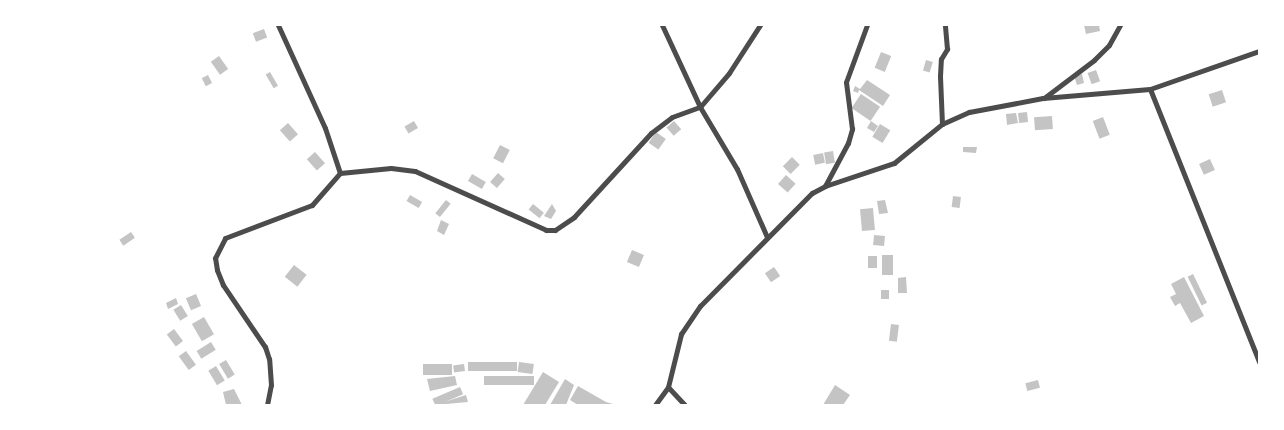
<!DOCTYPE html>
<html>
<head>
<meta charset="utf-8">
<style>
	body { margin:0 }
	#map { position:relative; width:1284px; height:430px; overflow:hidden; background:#fff; font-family:Signika,sans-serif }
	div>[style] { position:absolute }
	.building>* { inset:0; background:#c4c4c4; transform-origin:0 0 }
	.minor>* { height:5px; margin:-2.5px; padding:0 2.5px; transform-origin:2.5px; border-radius:2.5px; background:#4c4c4c }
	span { translate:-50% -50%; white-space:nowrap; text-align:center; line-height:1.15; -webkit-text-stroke:5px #fff; paint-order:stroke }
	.frame { position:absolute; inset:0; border:26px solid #fff; pointer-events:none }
</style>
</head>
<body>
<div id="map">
	<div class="building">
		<i style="clip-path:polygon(1084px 25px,1099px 25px,1100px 31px,1086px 34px)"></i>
		<i style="left:264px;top:29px;width:9px;height:12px;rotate:69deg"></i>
		<i style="left:881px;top:52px;width:11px;height:17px;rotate:22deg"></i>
		<i style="left:219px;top:56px;width:16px;height:10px;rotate:55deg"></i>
		<i style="left:926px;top:60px;width:7px;height:11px;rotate:16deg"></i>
		<i style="left:1096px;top:70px;width:12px;height:9px;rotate:70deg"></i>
		<i style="left:270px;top:72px;width:16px;height:5px;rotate:60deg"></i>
		<i style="clip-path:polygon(1082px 74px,1084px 83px,1077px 85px,1074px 76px)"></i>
		<i style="left:208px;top:75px;width:9px;height:7px;rotate:63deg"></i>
		<i style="clip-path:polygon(867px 80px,890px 95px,883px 106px,859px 90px,858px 93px,853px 91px,855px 86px,860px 89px)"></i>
		<i style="left:1222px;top:90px;width:13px;height:14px;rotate:72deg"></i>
		<i style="left:861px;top:94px;width:23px;height:17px;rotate:34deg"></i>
		<i style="left:1027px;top:112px;width:10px;height:9px;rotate:84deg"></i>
		<i style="clip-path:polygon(1016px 113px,1018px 123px,1007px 125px,1006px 114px)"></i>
		<i style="left:1052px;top:116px;width:13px;height:18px;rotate:86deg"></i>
		<i style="left:1103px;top:117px;width:19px;height:11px;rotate:69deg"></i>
		<i style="left:414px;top:121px;width:8px;height:11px;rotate:60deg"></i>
		<i style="left:674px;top:121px;width:11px;height:10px;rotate:49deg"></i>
		<i style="clip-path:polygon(871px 121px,878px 126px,874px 132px,867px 128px)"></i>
		<i style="left:288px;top:123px;width:15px;height:11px;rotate:48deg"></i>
		<i style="left:880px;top:124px;width:12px;height:15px;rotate:31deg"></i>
		<i style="left:656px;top:132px;width:12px;height:13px;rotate:35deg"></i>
		<i style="left:500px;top:145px;width:11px;height:15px;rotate:27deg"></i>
		<i style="clip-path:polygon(963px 147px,977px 147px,976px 153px,963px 152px)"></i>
		<i style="left:833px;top:151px;width:12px;height:9px;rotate:81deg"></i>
		<i style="left:315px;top:152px;width:15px;height:11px;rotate:48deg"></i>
		<i style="left:823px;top:153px;width:10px;height:10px;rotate:79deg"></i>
		<i style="left:792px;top:157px;width:11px;height:13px;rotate:45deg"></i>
		<i style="left:1210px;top:159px;width:12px;height:12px;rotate:66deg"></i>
		<i style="left:498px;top:173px;width:9px;height:12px;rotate:41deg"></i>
		<i style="left:472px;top:174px;width:16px;height:8px;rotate:30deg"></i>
		<i style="left:786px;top:175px;width:13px;height:12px;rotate:42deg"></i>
		<i style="left:410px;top:195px;width:14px;height:7px;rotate:30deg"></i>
		<i style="left:953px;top:196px;width:8px;height:11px;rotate:7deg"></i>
		<i style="left:446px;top:200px;width:6px;height:17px;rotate:39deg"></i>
		<i style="clip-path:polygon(885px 200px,888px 213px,879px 214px,877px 201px)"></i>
		<i style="left:533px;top:204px;width:14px;height:7px;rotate:39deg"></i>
		<i style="clip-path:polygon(552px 204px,556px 211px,551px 219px,544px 216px)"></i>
		<i style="left:873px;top:208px;width:22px;height:13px;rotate:85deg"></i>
		<i style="clip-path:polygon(441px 220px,449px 224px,444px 235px,437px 231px)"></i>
		<i style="left:131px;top:232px;width:7px;height:14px;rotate:56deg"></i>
		<i style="left:874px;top:235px;width:11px;height:10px;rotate:5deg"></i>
		<i style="left:632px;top:250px;width:13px;height:13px;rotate:23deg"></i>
		<i style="left:882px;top:255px;width:11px;height:20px"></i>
		<i style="left:868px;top:256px;width:9px;height:12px"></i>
		<i style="left:294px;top:265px;width:16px;height:15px;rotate:38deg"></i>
		<i style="left:774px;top:267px;width:11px;height:11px;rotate:56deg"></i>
		<i style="left:1193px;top:274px;width:32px;height:6px;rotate:64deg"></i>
		<i style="clip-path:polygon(906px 277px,907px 293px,898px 293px,898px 278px)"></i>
		<i style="clip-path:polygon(1184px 277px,1204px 316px,1191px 323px,1180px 303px,1175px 306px,1170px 297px,1176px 294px,1171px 284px)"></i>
		<i style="left:881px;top:290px;width:8px;height:9px"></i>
		<i style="left:196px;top:294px;width:13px;height:11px;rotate:67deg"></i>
		<i style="clip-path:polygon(176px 298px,178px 304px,168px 309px,166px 303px)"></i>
		<i style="left:181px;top:305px;width:13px;height:9px;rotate:58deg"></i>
		<i style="left:204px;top:317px;width:20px;height:14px;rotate:60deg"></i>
		<i style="left:891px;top:324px;width:8px;height:17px;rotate:7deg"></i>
		<i style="left:174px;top:329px;width:15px;height:9px;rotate:53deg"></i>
		<i style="left:211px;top:342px;width:9px;height:17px;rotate:58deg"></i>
		<i style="left:186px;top:351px;width:17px;height:9px;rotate:54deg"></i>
		<i style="left:226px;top:360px;width:17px;height:8px;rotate:59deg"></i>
		<i style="left:517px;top:362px;width:9px;height:49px;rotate:90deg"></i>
		<i style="left:519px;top:362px;width:15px;height:10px;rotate:8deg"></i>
		<i style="left:452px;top:364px;width:11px;height:29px;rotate:90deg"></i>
		<i style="left:464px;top:364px;width:7px;height:11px;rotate:82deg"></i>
		<i style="left:216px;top:366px;width:17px;height:9px;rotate:59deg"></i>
		<i style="clip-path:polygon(543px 372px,559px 382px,545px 405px,523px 405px)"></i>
		<i style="clip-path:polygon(455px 376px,457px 385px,430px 391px,427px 379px)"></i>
		<i style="left:534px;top:376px;width:9px;height:50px;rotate:90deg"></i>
		<i style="clip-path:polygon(565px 379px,574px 385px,566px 405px,550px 405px)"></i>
		<i style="left:1038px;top:380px;width:8px;height:13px;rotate:76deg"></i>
		<i style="clip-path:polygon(835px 385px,850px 395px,843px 405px,823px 405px)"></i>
		<i style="clip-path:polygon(578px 386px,606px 402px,613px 404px,578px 405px,570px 400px)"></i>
		<i style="left:460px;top:387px;width:8px;height:30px;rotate:67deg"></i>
		<i style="clip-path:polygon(234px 389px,242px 405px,226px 405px,223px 392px)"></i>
		<i style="clip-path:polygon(466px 395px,468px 402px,435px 405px)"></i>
	</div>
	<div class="minor">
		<i style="left:278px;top:25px;width:113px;rotate:65.5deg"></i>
		<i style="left:325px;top:128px;width:47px;rotate:71.6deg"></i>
		<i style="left:662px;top:25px;width:90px;rotate:65.1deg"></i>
		<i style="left:700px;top:107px;width:72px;rotate:59.2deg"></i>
		<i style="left:737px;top:169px;width:74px;rotate:66.2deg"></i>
		<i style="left:1150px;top:89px;width:294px;rotate:68.2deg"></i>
		<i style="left:1044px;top:98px;width:63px;rotate:-37.2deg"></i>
		<i style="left:1094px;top:60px;width:21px;rotate:-45deg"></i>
		<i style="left:1109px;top:45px;width:23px;rotate:-61deg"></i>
		<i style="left:942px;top:124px;width:48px;rotate:-92.4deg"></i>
		<i style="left:940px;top:76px;width:17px;rotate:-87deg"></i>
		<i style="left:941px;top:59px;width:12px;rotate:-59deg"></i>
		<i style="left:947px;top:49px;width:24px;rotate:-95deg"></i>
		<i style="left:825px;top:186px;width:49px;rotate:-61.9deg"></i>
		<i style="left:848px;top:143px;width:15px;rotate:-74deg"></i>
		<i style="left:852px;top:129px;width:47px;rotate:-97.3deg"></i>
		<i style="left:846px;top:82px;width:61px;rotate:-69.8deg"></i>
		<i style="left:668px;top:387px;width:25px;rotate:47deg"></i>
		<i style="left:267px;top:405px;width:20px;rotate:-79deg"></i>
		<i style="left:271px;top:385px;width:26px;rotate:-94deg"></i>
		<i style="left:269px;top:359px;width:13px;rotate:-108deg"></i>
		<i style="left:265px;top:347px;width:75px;rotate:-124.1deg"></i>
		<i style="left:223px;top:285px;width:16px;rotate:-112deg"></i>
		<i style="left:217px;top:270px;width:12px;rotate:-99deg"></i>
		<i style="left:215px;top:258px;width:22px;rotate:-63deg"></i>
		<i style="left:225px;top:238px;width:93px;rotate:-20.8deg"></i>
		<i style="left:312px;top:205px;width:43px;rotate:-48.8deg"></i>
		<i style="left:340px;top:173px;width:51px;rotate:-5.6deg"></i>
		<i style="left:391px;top:168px;width:24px;rotate:7deg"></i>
		<i style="left:415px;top:171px;width:144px;rotate:24.2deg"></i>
		<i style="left:546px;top:230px;width:9px"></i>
		<i style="left:555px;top:230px;width:23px;rotate:-34deg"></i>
		<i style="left:574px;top:217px;width:114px;rotate:-47.5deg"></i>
		<i style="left:651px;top:133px;width:26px;rotate:-37deg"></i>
		<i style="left:672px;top:117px;width:30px;rotate:-20deg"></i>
		<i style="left:700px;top:107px;width:45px;rotate:-49.5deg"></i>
		<i style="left:729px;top:73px;width:57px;rotate:-57.1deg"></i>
		<i style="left:655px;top:405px;width:22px;rotate:-54deg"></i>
		<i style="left:668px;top:387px;width:55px;rotate:-76.2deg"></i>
		<i style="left:681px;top:334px;width:34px;rotate:-56deg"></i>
		<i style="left:700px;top:306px;width:159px;rotate:-45.3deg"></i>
		<i style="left:812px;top:193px;width:15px;rotate:-28deg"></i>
		<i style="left:825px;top:186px;width:73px;rotate:-18.4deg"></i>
		<i style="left:894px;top:163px;width:62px;rotate:-39.1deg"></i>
		<i style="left:942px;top:124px;width:30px;rotate:-24deg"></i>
		<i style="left:969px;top:112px;width:75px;rotate:-10.7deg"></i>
		<i style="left:1043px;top:98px;width:107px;rotate:-4.8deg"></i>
		<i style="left:1150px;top:89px;width:115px;rotate:-19.2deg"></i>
	</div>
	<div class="frame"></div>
</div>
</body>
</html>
